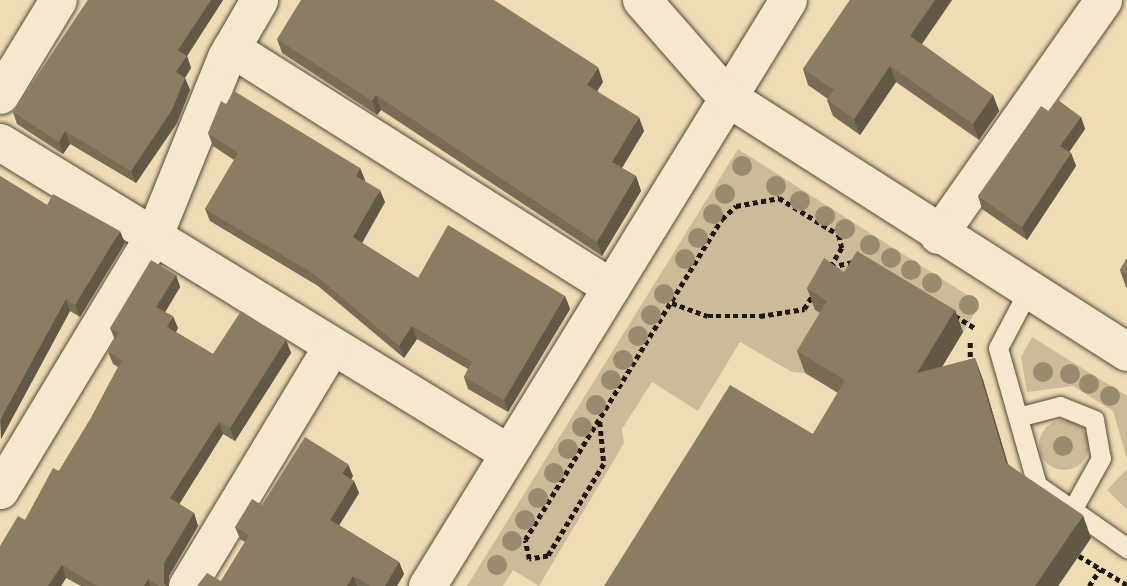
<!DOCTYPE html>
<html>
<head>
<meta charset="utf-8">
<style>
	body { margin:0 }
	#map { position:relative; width:1127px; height:586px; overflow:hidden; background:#efdcb5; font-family:"IM FELL DW Pica",serif }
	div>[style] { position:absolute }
	.green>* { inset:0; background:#ccbb98 }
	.round { border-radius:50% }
	.path>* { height:4.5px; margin-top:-2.25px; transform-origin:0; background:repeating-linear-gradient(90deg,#1f170c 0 5px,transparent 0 8.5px) }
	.roads { filter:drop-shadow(0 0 2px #534836) drop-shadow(0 0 2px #534836) }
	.lane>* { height:19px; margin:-9.5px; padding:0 9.5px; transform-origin:9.5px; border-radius:9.5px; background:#f5e8cf }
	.street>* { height:37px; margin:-18.5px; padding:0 18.5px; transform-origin:18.5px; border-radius:18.5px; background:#f5e8cf }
	.secondary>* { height:38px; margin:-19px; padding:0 19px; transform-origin:19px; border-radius:19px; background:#f5e8cf }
	.trees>* { width:20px; height:20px; margin:-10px; border-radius:50%; background:#998b6f }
	.wall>* { inset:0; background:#786c56 }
	.shaded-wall>* { inset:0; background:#615846 }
	.building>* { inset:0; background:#8b7d64 }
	span { translate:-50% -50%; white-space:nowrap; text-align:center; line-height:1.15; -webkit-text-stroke:7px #f5e8cf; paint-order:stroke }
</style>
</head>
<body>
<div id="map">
	<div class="green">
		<i style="clip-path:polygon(738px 149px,972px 298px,975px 313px,963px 332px,866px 273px,805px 373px,792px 372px,740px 342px,698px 411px,652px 382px,622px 429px,624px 443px,539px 586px,513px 570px,503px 586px,467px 586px)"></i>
		<i style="clip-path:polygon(1032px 337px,1127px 396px,1127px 459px,1113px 411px,1073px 386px,1027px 392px,1021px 357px)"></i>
		<i class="round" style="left:1039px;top:420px;width:50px;height:50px"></i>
		<i style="clip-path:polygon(1127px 469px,1127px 510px,1107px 490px)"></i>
	</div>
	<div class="path">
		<i style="left:831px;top:267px;width:26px;rotate:-13deg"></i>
		<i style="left:672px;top:303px;width:38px;rotate:20deg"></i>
		<i style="left:708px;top:316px;width:52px"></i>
		<i style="left:760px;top:316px;width:45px;rotate:-9deg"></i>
		<i style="left:804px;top:309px;width:19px;rotate:-58deg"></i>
		<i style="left:955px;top:316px;width:23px;rotate:31deg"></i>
		<i style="left:970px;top:365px;width:25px;rotate:-90deg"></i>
		<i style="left:600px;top:422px;width:42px;rotate:84.6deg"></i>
		<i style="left:604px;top:464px;width:108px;rotate:121.3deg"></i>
		<i style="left:548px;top:556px;width:19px;rotate:171deg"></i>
		<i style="left:529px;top:559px;width:19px;rotate:-102deg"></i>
		<i style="left:525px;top:540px;width:377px;rotate:-58.5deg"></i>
		<i style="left:722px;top:219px;width:19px;rotate:-43deg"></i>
		<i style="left:736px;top:206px;width:44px;rotate:-10.5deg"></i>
		<i style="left:779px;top:198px;width:70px;rotate:31.7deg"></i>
		<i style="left:839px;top:235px;width:13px;rotate:77deg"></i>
		<i style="left:842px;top:248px;width:23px;rotate:121deg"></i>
		<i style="left:1079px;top:556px;width:56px;rotate:31.1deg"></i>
		<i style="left:1089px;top:586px;width:20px;rotate:-57deg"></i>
	</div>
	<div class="roads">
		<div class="lane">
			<i style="left:1028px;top:291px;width:64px;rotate:117.8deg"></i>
			<i style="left:998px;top:348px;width:142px;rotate:74.1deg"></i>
			<i style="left:1037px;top:485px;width:110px;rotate:35deg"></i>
			<i style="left:1018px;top:417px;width:43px;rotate:-14.7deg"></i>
			<i style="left:1060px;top:406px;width:37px;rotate:22deg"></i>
			<i style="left:1094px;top:420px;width:39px;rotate:80deg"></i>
			<i style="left:1101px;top:458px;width:62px;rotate:119.1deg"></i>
		</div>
		<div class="street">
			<i style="left:231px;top:48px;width:449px;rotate:32.2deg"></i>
			<i style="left:0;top:95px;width:111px;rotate:-58.6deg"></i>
			<i style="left:0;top:142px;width:594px;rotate:31.44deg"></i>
			<i style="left:938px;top:235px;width:287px;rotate:-54.9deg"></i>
			<i style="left:0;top:490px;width:298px;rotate:-58.9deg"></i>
			<i style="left:154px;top:235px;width:192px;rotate:-68deg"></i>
			<i style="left:226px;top:57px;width:66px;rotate:-59.9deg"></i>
			<i style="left:187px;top:586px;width:279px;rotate:-58.9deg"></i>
			<i style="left:427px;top:586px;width:688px;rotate:-58.37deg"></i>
		</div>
		<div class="secondary">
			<i style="left:642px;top:0;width:129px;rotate:48.8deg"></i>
			<i style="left:727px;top:97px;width:474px;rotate:32.5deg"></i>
		</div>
	</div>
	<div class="trees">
		<i style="left:742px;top:166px"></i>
		<i style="left:776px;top:186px"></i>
		<i style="left:725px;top:194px"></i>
		<i style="left:800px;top:201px"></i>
		<i style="left:713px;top:214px"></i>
		<i style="left:825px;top:216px"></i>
		<i style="left:845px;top:229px"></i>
		<i style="left:698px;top:238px"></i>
		<i style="left:870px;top:245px"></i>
		<i style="left:891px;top:258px"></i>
		<i style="left:685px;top:259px"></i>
		<i style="left:911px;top:270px"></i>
		<i style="left:932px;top:283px"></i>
		<i style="left:664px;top:294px"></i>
		<i style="left:969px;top:305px"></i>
		<i style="left:651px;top:315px"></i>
		<i style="left:638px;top:336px"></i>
		<i style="left:623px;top:360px"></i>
		<i style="left:1043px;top:372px"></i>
		<i style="left:1070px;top:374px"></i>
		<i style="left:611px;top:380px"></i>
		<i style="left:1089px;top:384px"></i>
		<i style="left:1110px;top:396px"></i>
		<i style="left:596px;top:405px"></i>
		<i style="left:582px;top:427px"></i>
		<i style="left:1063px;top:446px"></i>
		<i style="left:568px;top:449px"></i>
		<i style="left:554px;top:473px"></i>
		<i style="left:538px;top:498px"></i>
		<i style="left:525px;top:520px"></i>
		<i style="left:512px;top:541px"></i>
		<i style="left:497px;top:565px"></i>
	</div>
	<div class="wall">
		<i style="clip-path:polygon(88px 0,223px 0,187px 56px,191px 68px,185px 78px,190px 90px,177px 123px,136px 183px,70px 144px,63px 154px,17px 124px,13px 112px)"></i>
		<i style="clip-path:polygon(850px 0,952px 0,922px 44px,993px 95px,999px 111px,979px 140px,896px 82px,860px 135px,833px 116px,827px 100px,828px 99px,808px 85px,803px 69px)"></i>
		<i style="clip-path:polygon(277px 39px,603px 82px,597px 91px,644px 131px,622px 168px,636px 176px,641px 191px,602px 256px,381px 110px,377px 115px,282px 53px)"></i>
		<i style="clip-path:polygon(226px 104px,360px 168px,365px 181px,385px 202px,362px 243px,418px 278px,565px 296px,570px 309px,508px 412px,468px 389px,464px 377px,468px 369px,417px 339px,404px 358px,318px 286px,210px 221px,205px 209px,234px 160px,213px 146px,208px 133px)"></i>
		<i style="clip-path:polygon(1050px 112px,1081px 117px,1085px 129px,1069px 152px,1071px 153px,1076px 166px,1027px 240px,982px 209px,978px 196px)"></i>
		<i style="clip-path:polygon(0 176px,47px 205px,125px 243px,80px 317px,70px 311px,1px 439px)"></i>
		<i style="clip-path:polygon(1127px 258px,1127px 288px,1126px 287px,1120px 270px)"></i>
		<i style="clip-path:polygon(844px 272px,955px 310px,963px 332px,942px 367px,975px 358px,983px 380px,1008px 464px,1091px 538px,1058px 586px,605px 586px,813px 434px,838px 393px,805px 373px,797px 351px,820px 313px,815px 310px,807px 288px)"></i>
		<i style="clip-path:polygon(176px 275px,180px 287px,165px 312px,178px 328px,176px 332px,213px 354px,286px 340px,291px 353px,235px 441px,223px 434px,179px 504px,194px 513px,198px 526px,169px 576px,169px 586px,81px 586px,66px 578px,61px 586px,0 586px,25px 520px,59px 471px,91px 418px,118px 367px,113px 364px,108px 352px,115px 340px,110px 328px)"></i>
		<i style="clip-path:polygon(353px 476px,351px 479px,354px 481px,359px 493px,339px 525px,399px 562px,404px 574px,397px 586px,197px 586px,221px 581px,245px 542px,240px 539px,235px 527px,262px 505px)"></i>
	</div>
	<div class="shaded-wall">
		<i style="clip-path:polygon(211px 0,223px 0,187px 56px,191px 68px,181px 84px,176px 72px,178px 50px)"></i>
		<i style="clip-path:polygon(935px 0,952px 0,916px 52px,910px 36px)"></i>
		<i style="clip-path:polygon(890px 66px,896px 82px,860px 135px,854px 119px)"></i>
		<i style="clip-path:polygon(598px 67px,603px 82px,592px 99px,587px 85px)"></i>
		<i style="clip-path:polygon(185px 78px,190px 90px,177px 123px,136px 183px,131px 171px)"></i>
		<i style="clip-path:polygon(376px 95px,381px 110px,377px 115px,372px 101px)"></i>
		<i style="clip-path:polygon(993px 95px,999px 111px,979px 140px,973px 124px)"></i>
		<i style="clip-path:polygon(639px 117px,644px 131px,617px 176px,612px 162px)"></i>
		<i style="clip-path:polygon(1081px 117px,1085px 129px,1065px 158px,1060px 146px)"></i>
		<i style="clip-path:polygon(65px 131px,70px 144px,63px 154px,59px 142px)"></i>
		<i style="clip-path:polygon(1071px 153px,1076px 166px,1027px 240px,1022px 227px)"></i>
		<i style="clip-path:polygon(360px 168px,365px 180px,360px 188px,356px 176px)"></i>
		<i style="clip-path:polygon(636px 176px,641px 191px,602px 256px,597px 242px)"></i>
		<i style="clip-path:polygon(380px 190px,385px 202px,358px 250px,353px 237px)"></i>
		<i style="clip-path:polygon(120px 231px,125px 243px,80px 317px,75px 305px)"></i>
		<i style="clip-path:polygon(176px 275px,180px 287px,161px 319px,156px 307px)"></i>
		<i style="clip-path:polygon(565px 296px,570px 309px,508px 412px,504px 400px)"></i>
		<i style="clip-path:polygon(66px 299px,70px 311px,1px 439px,0 420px)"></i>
		<i style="clip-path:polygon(955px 310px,963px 332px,925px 395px,917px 373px)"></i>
		<i style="clip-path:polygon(173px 316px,178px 328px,172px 339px,167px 327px)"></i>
		<i style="clip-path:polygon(412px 326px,417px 339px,404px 358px,399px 346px)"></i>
		<i style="clip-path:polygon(286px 340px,291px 353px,235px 441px,230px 428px)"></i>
		<i style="clip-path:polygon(975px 358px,983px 380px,1014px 485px,1006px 463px)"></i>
		<i style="clip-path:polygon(219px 422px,223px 434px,175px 511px,170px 498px)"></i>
		<i style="clip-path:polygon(348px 464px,353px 476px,347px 486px,342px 473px)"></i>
		<i style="clip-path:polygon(354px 481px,359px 493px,335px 532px,330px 520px)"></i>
		<i style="clip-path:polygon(194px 513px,198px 526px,169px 576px,169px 586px,165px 586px,164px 583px,164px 563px)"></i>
		<i style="clip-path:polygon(1083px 515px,1091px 538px,1058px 586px,1035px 586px)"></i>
		<i style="clip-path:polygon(399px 562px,404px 574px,397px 586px,385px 586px)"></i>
		<i style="clip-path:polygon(62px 565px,66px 578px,61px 586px,48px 586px)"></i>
		<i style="clip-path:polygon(353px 576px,357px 586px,347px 586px)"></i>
		<i style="clip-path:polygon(148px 579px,150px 586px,144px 586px)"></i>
	</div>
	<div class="building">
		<i style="clip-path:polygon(88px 0,211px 0,178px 50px,187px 56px,176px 72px,185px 78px,172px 110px,131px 171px,65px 131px,59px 142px,13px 112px)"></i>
		<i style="clip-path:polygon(301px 0,494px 0,598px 67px,587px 85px,639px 117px,612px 162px,636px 176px,597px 242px,376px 95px,372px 101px,277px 39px)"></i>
		<i style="clip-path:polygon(850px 0,935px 0,910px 36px,993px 95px,973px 124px,890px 66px,854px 119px,827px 100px,834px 90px,803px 69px)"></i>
		<i style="clip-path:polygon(234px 91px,360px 168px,356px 176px,380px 190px,353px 237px,418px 278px,448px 225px,565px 296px,504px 400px,464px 377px,472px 362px,412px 326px,399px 346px,314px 274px,205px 209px,238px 153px,208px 133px,221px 101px,226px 104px)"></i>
		<i style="clip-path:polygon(1058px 100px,1081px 117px,1060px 146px,1071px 153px,1022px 227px,978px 196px,1041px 106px,1050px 112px)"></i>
		<i style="clip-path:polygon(0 176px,47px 205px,53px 194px,120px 231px,75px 305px,66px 299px,0 420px)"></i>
		<i style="clip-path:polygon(857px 251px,955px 310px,917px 373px,975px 358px,1006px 463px,1083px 515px,1035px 586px,604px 586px,730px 385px,813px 434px,845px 380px,797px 351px,827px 301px,807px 288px,824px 258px,844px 272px)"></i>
		<i style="clip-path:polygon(1127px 258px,1127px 275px,1120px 270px)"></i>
		<i style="clip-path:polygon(151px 260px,176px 275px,156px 307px,173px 316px,167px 327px,213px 354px,241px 311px,286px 340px,230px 428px,219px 422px,170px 498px,194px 513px,164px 563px,164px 583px,166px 586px,159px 586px,148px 579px,144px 586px,97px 586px,62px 565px,48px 586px,0 586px,0 546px,18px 516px,25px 520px,53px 468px,59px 471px,91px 418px,122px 360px,108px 352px,119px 333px,110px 328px)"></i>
		<i style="clip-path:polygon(305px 437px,348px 464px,342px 473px,354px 481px,330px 520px,399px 562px,385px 586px,370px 586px,353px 576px,347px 586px,197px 586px,207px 573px,221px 581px,249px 535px,235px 527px,252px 499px,262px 505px)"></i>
	</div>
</div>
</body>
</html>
